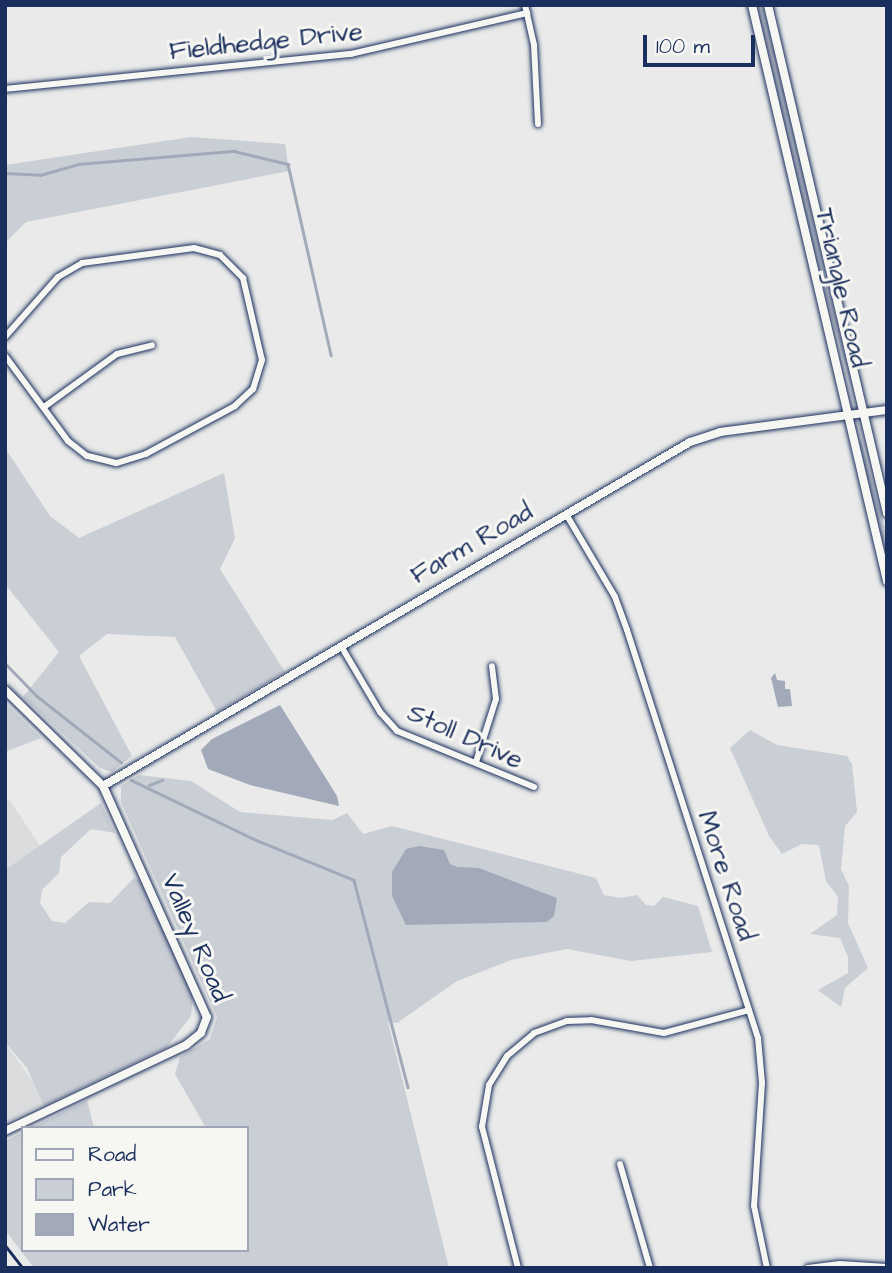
<!DOCTYPE html>
<html>
<head>
<meta charset="utf-8">
<style>
	body { margin:0 }
	#map { position:relative; width:892px; height:1273px; overflow:hidden; background:#e9eae9; font-family:"Architects Daughter",sans-serif }
	div>[style] { position:absolute }
	.built>* { inset:0; background:#dadcde }
	.green>* { inset:0; background:#caced5 }
	.water>* { inset:0; background:#a2aaba }
	.stream>* { height:2.5px; margin:-1.25px; padding:0 1.25px; transform-origin:1.25px; border-radius:1.25px; background:#a2aaba }
	.roads { filter:drop-shadow(0 0 2px #1b2f5e) drop-shadow(0 0 2px #1b2f5e) }
	.minor>* { height:6px; margin:-3px; padding:0 3px; transform-origin:3px; border-radius:3px; background:#f6f6f2 }
	.tertiary>* { height:8px; margin:-4px; padding:0 4px; transform-origin:4px; border-radius:4px; background:#f6f6f2 }
	.rail>* { height:2.5px; margin:-1.25px; padding:0 1.25px; transform-origin:1.25px; border-radius:1.25px; background:#1b2f5e }
	span { translate:-50% -50%; white-space:nowrap; text-align:center; line-height:1.15; -webkit-text-stroke:6px #f6f6f2; paint-order:stroke }
	.street-label { font-size:26px; color:#1b2f5e }
	.frame { position:absolute; inset:0; border:7px solid #1b2f5e; pointer-events:none }
	.legend { position:absolute; left:21px; top:1126px; width:228px; height:126px; box-sizing:border-box; background:#f6f6f2; border:2px solid #9ea6b7; margin:0; padding:9px 12px; list-style:none; font-size:21px; color:#1b2f5e }
	.legend li { display:flex; align-items:center; gap:14px; height:35px }
	.legend b { width:35px; border:2px solid #9ea6b7 }
	.scale { position:absolute; left:643px; top:35px; width:112px; height:32px; box-sizing:border-box; border:4px solid #1b2f5e; border-top:0; padding-left:9px; font-size:21px; line-height:24px; white-space:nowrap; color:#1b2f5e; -webkit-text-stroke:5px #f6f6f2; paint-order:stroke }
</style>
</head>
<body>
<div id="map">
	<div class="built">
		<i style="clip-path:polygon(9px 799px,42px 849px,5px 874px,5px 802px)"></i>
		<i style="clip-path:polygon(5px 1043px,48px 1102px,5px 1123px)"></i>
	</div>
	<div class="green">
		<i style="clip-path:polygon(757px 5px,763px 5px,852px 388px,822px 283px)"></i>
		<i style="clip-path:polygon(191px 137px,285px 144px,289px 171px,26px 222px,5px 243px,5px 165px)"></i>
		<i style="clip-path:polygon(860px 437px,887px 535px,887px 563px,861px 451px)"></i>
		<i style="clip-path:polygon(5px 448px,50px 516px,79px 538px,224px 473px,235px 538px,220px 569px,285px 672px,217px 712px,175px 637px,107px 634px,79px 656px,132px 756px,112px 772px,100px 768px,23px 697px,59px 652px,5px 584px)"></i>
		<i style="clip-path:polygon(5px 703px,41px 738px,5px 752px)"></i>
		<i style="clip-path:polygon(750px 730px,777px 745px,847px 756px,852px 764px,857px 812px,845px 826px,841px 869px,849px 886px,848px 923px,868px 968px,845px 988px,841px 1007px,818px 990px,848px 973px,848px 957px,840px 938px,810px 934px,837px 915px,838px 897px,826px 881px,819px 845px,802px 844px,782px 854px,769px 836px,730px 748px)"></i>
		<i style="clip-path:polygon(139px 775px,191px 781px,240px 812px,333px 820px,347px 813px,363px 834px,392px 826px,596px 878px,604px 895px,621px 898px,637px 895px,646px 905px,654px 906px,663px 897px,698px 906px,712px 952px,631px 961px,567px 949px,511px 960px,457px 981px,397px 1023px,388px 1022px,449px 1268px,34px 1268px,5px 1230px,5px 1141px,23px 1132px,23px 1250px,247px 1250px,247px 1128px,206px 1128px,175px 1074px,180px 1057px,210px 1039px,217px 1017px,121px 802px,121px 786px)"></i>
		<i style="clip-path:polygon(101px 803px,115px 833px,91px 829px,61px 857px,59px 873px,42px 890px,40px 903px,52px 921px,65px 923px,89px 902px,110px 903px,134px 878px,140px 880px,193px 996px,191px 1016px,167px 1047px,44px 1106px,27px 1068px,5px 1042px,5px 870px)"></i>
		<i style="clip-path:polygon(87px 1100px,94px 1127px,101px 1128px,31px 1128px)"></i>
	</div>
	<div class="water">
		<i style="clip-path:polygon(775px 673px,777px 680px,785px 681px,785px 689px,790px 689px,792px 706px,778px 707px,771px 678px)"></i>
		<i style="clip-path:polygon(280px 705px,337px 796px,339px 806px,250px 785px,208px 769px,201px 750px,212px 739px)"></i>
		<i style="clip-path:polygon(419px 846px,444px 850px,450px 864px,457px 867px,479px 868px,557px 898px,554px 916px,547px 922px,406px 925px,392px 896px,392px 872px,406px 849px)"></i>
	</div>
	<div class="stream">
		<i style="left:5px;top:173px;width:35px;rotate:3deg"></i>
		<i style="left:40px;top:175px;width:40px;rotate:-16deg"></i>
		<i style="left:78px;top:164px;width:157px;rotate:-4.8deg"></i>
		<i style="left:234px;top:151px;width:56px;rotate:13.5deg"></i>
		<i style="left:288px;top:164px;width:196px;rotate:77.3deg"></i>
		<i style="left:5px;top:663px;width:46px;rotate:45.9deg"></i>
		<i style="left:37px;top:696px;width:107px;rotate:38.2deg"></i>
		<i style="left:131px;top:780px;width:139px;rotate:25.6deg"></i>
		<i style="left:256px;top:840px;width:106px;rotate:22.2deg"></i>
		<i style="left:354px;top:880px;width:214px;rotate:75.4deg"></i>
		<i style="left:149px;top:785px;width:14px;rotate:-21deg"></i>
	</div>
	<div class="roads">
		<div class="minor">
			<i style="left:525px;top:5px;width:41px;rotate:77.3deg"></i>
			<i style="left:534px;top:45px;width:79px;rotate:87.1deg"></i>
			<i style="left:5px;top:89px;width:348px;rotate:-5.8deg"></i>
			<i style="left:351px;top:54px;width:181px;rotate:-13.1deg"></i>
			<i style="left:5px;top:337px;width:80px;rotate:-48.5deg"></i>
			<i style="left:58px;top:277px;width:28px;rotate:-30deg"></i>
			<i style="left:82px;top:263px;width:113px;rotate:-7.6deg"></i>
			<i style="left:194px;top:248px;width:27px;rotate:15deg"></i>
			<i style="left:220px;top:255px;width:33px;rotate:45deg"></i>
			<i style="left:243px;top:278px;width:84px;rotate:77deg"></i>
			<i style="left:262px;top:360px;width:30px;rotate:107deg"></i>
			<i style="left:253px;top:389px;width:25px;rotate:137deg"></i>
			<i style="left:235px;top:406px;width:101px;rotate:151.7deg"></i>
			<i style="left:146px;top:454px;width:31px;rotate:163deg"></i>
			<i style="left:116px;top:463px;width:30px;rotate:-166deg"></i>
			<i style="left:87px;top:456px;width:24px;rotate:-142deg"></i>
			<i style="left:68px;top:441px;width:106px;rotate:-126.5deg"></i>
			<i style="left:44px;top:407px;width:90px;rotate:-36deg"></i>
			<i style="left:117px;top:354px;width:36px;rotate:-14deg"></i>
			<i style="left:566px;top:514px;width:96px;rotate:59.4deg"></i>
			<i style="left:615px;top:597px;width:35px;rotate:70deg"></i>
			<i style="left:627px;top:630px;width:429px;rotate:72.2deg"></i>
			<i style="left:758px;top:1038px;width:45px;rotate:84.9deg"></i>
			<i style="left:762px;top:1083px;width:123px;rotate:93.7deg"></i>
			<i style="left:754px;top:1206px;width:63px;rotate:78.2deg"></i>
			<i style="left:341px;top:646px;width:77px;rotate:59.4deg"></i>
			<i style="left:380px;top:712px;width:25px;rotate:48deg"></i>
			<i style="left:397px;top:731px;width:148px;rotate:22.2deg"></i>
			<i style="left:476px;top:762px;width:66px;rotate:-72.4deg"></i>
			<i style="left:496px;top:699px;width:33px;rotate:-97deg"></i>
			<i style="left:620px;top:1164px;width:108px;rotate:73.9deg"></i>
			<i style="left:518px;top:1268px;width:146px;rotate:-104.3deg"></i>
			<i style="left:482px;top:1127px;width:43px;rotate:-80.5deg"></i>
			<i style="left:489px;top:1085px;width:34px;rotate:-58deg"></i>
			<i style="left:507px;top:1056px;width:35px;rotate:-40deg"></i>
			<i style="left:534px;top:1033px;width:35px;rotate:-20deg"></i>
			<i style="left:567px;top:1021px;width:24px;rotate:-2deg"></i>
			<i style="left:591px;top:1020px;width:74px;rotate:10.1deg"></i>
			<i style="left:664px;top:1033px;width:88px;rotate:-15.1deg"></i>
			<i style="left:808px;top:1268px;width:32px;rotate:-7deg"></i>
			<i style="left:840px;top:1264px;width:47px;rotate:3.7deg"></i>
		</div>
		<div class="tertiary">
			<i style="left:752px;top:5px;width:592px;rotate:76.81deg"></i>
			<i style="left:768px;top:5px;width:522px;rotate:76.82deg"></i>
			<i style="left:5px;top:690px;width:137px;rotate:44.4deg"></i>
			<i style="left:103px;top:786px;width:253px;rotate:65.8deg"></i>
			<i style="left:207px;top:1017px;width:17px;rotate:111deg"></i>
			<i style="left:201px;top:1033px;width:19px;rotate:141deg"></i>
			<i style="left:186px;top:1045px;width:200px;rotate:154.6deg"></i>
			<i style="left:103px;top:786px;width:680px;rotate:-30.37deg"></i>
			<i style="left:690px;top:442px;width:32px;rotate:-18deg"></i>
			<i style="left:720px;top:432px;width:168px;rotate:-7.5deg"></i>
		</div>
	</div>
	<div class="rail">
		<i style="left:5px;top:1245px;width:29px;rotate:52deg"></i>
	</div>
	<div class="street-label">
		<span style="left:266px;top:42px;rotate:-6deg">Fieldhedge Drive</span>
		<span style="left:841px;top:288px;rotate:77deg">Triangle Road</span>
		<span style="left:472px;top:544px;rotate:-30deg">Farm Road</span>
		<span style="left:465px;top:737px;rotate:24deg">Stoll Drive</span>
		<span style="left:726px;top:876px;rotate:72deg">More Road</span>
		<span style="left:195px;top:938px;rotate:67deg">Valley Road</span>
	</div>
	<div class="frame"></div>
	<ul class="legend">
	<li><b style="height:9px;background:#f6f6f2"></b>Road</li>
	<li><b style="height:19px;background:#caced5"></b>Park</li>
	<li><b style="height:19px;background:#a2aaba"></b>Water</li>
	</ul>
	<div class="scale">100 m</div>
</div>
</body>
</html>
